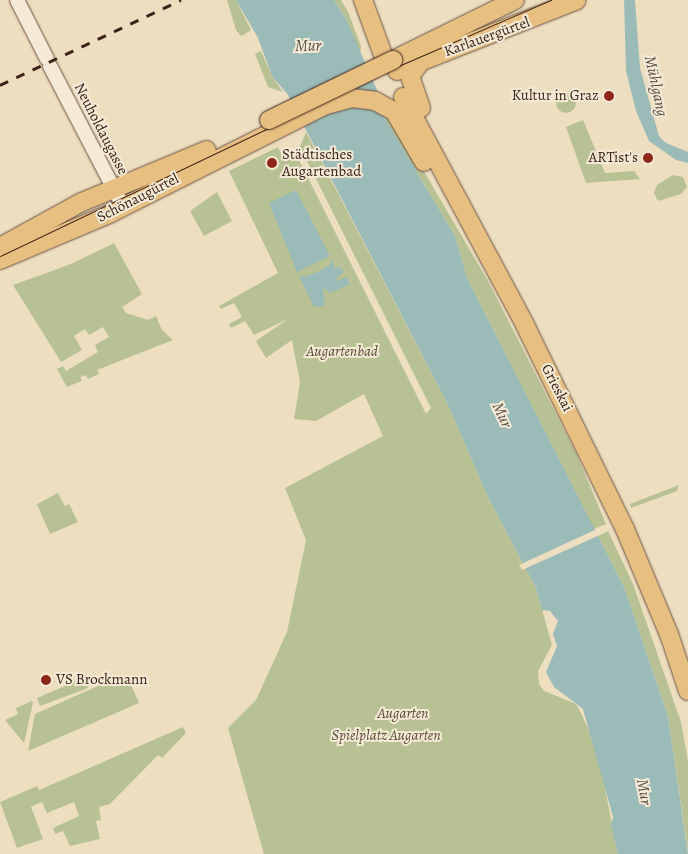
<!DOCTYPE html>
<html>
<head>
<meta charset="utf-8">
<style>
	body { margin:0 }
	#map { position:relative; width:688px; height:854px; overflow:hidden; background:#eedec0; font-family:Alegreya,serif }
	div>[style] { position:absolute }
	.green>* { inset:0; background:#b7c193 }
	.round { border-radius:50% }
	.water>* { inset:0; background:#9bbbb8 }
	.pier>* { inset:0; background:#eedec0 }
	.roads { filter:drop-shadow(0 0 1px #695142) drop-shadow(0 0 1px #695142) }
	.minor>* { height:14px; margin:-7px; padding:0 7px; transform-origin:7px; border-radius:7px; background:#f4ead6 }
	.major>* { height:18px; margin:-9px; padding:0 9px; transform-origin:9px; border-radius:9px; background:#e7bf80 }
	.tram>* { height:1px; margin:-0.5px; padding:0 0.5px; transform-origin:0.5px; border-radius:0.5px; background:#3d2218 }
	.rail>* { height:3px; margin-top:-1.5px; transform-origin:0; background:repeating-linear-gradient(90deg,#3d2218 0 9px,transparent 0 18px) }
	.bridges { filter:drop-shadow(0 0 1px #3d2218) drop-shadow(0 0 1px #3d2218) }
	.major-bridge>* { height:18px; margin:-9px; padding:0 9px; transform-origin:9px; border-radius:9px; background:#e7bf80 }
	.dots>* { width:14px; height:14px; translate:-50% -50%; box-sizing:border-box; border:2px solid #f4ead6; border-radius:50% }
	span { translate:-50% -50%; white-space:nowrap; text-align:center; line-height:1.15; -webkit-text-stroke:4px #f4ead6; paint-order:stroke }
	.street-label { font-size:15px; color:#3d2218 }
	.poi-label { font-size:15px; color:#3d2218 }
	.right { translate:-100% -50%; text-align:right }
	.left { translate:0 -50%; text-align:left }
	.park-label { font-size:15px; color:#5c4a37; font-style:italic }
	.water-label { font-size:16px; color:#595048; font-style:italic }
</style>
</head>
<body>
<div id="map">
	<div class="green">
		<i style="clip-path:polygon(227px 0,236px 0,251px 30px,245px 34px,241px 36px,236px 30px)"></i>
		<i style="clip-path:polygon(334px 0,341px 0,348px 12px,361px 46px,360px 57px,346px 19px)"></i>
		<i style="clip-path:polygon(261px 51px,272px 76px,283px 92px,268px 87px,255px 54px)"></i>
		<i class="round" style="left:556px;top:93px;width:20px;height:20px"></i>
		<i style="clip-path:polygon(379px 109px,402px 134px,488px 281px,577px 455px,606px 524px,594px 529px,467px 278px,455px 236px)"></i>
		<i style="clip-path:polygon(583px 120px,605px 173px,634px 171px,640px 179px,586px 183px,566px 127px)"></i>
		<i style="clip-path:polygon(306px 132px,448px 405px,487px 495px,536px 588px,552px 645px,538px 671px,539px 684px,544px 691px,576px 704px,582px 715px,597px 749px,618px 854px,264px 854px,228px 728px,256px 700px,287px 632px,306px 540px,285px 488px,383px 436px,364px 394px,316px 421px,294px 419px,300px 382px,292px 340px,266px 358px,256px 341px,288px 319px,254px 335px,245px 321px,231px 328px,229px 324px,242px 317px,234px 303px,221px 309px,219px 306px,278px 273px,229px 171px,278px 147px,283px 158px,295px 152px,426px 414px,431px 408px,300px 147px)"></i>
		<i style="clip-path:polygon(673px 175px,683px 177px,687px 187px,681px 194px,658px 201px,654px 193px,657px 185px)"></i>
		<i style="clip-path:polygon(217px 192px,232px 221px,204px 236px,190px 211px)"></i>
		<i style="clip-path:polygon(114px 243px,142px 294px,122px 307px,126px 313px,148px 320px,156px 316px,162px 330px,173px 340px,97px 370px,99px 374px,88px 379px,86px 375px,80px 377px,82px 381px,67px 387px,57px 369px,63px 366px,66px 371px,98px 352px,95px 345px,109px 337px,103px 327px,89px 335px,85px 329px,74px 336px,82px 350px,61px 362px,13px 285px,71px 264px)"></i>
		<i style="clip-path:polygon(679px 485px,677px 491px,631px 508px,630px 504px)"></i>
		<i style="clip-path:polygon(58px 493px,65px 506px,69px 504px,78px 522px,50px 534px,37px 504px)"></i>
		<i style="clip-path:polygon(608px 531px,633px 584px,681px 722px,688px 761px,688px 851px,668px 716px,624px 587px,598px 536px)"></i>
		<i style="clip-path:polygon(86px 677px,88px 688px,40px 706px,37px 698px)"></i>
		<i style="clip-path:polygon(116px 678px,128px 678px,139px 703px,28px 751px,35px 714px)"></i>
		<i style="clip-path:polygon(32px 701px,33px 703px,24px 743px,5px 720px,18px 714px,16px 708px)"></i>
		<i style="clip-path:polygon(183px 727px,186px 733px,162px 758px,158px 755px,110px 804px,99px 807px,101px 820px,96px 821px,100px 839px,70px 846px,63px 831px,55px 834px,53px 828px,79px 816px,74px 802px,47px 813px,42px 802px,31px 807px,43px 839px,17px 848px,0 802px,37px 786px,39px 790px)"></i>
	</div>
	<div class="water">
		<i style="clip-path:polygon(236px 0,334px 0,346px 19px,377px 90px,379px 109px,455px 236px,467px 278px,624px 587px,668px 716px,688px 854px,618px 854px,611px 825px,613px 817px,583px 709px,554px 687px,546px 672px,557px 646px,553px 634px,558px 621px,550px 611px,542px 610px,536px 588px,487px 495px,448px 405px,288px 95px,272px 76px,258px 38px)"></i>
		<i style="clip-path:polygon(624px 0,635px 0,640px 68px,659px 136px,666px 143px,688px 152px,688px 163px,676px 160px,649px 141px,636px 111px,626px 71px)"></i>
		<i style="clip-path:polygon(296px 190px,330px 256px,297px 272px,269px 203px)"></i>
		<i style="clip-path:polygon(332px 259px,335px 269px,339px 267px,344px 272px,336px 278px,338px 281px,347px 277px,350px 284px,330px 293px,323px 287px,325px 306px,314px 307px,298px 274px,303px 277px,318px 272px,330px 265px)"></i>
	</div>
	<div class="pier">
		<i style="clip-path:polygon(597px 529px,600px 535px,522px 570px,519px 565px)"></i>
	</div>
	<div class="roads">
		<div class="minor">
			<i style="left:17px;top:0;width:66px;rotate:63deg"></i>
			<i style="left:50px;top:66px;width:158px;rotate:62.5deg"></i>
		</div>
		<div class="major">
			<i style="left:363px;top:0;width:59px;rotate:70deg"></i>
			<i style="left:393px;top:60px;width:136px;rotate:-26.2deg"></i>
			<i style="left:397px;top:71px;width:193px;rotate:-21.5deg"></i>
			<i style="left:403px;top:97px;width:259px;rotate:61.8deg"></i>
			<i style="left:525px;top:325px;width:227px;rotate:63.9deg"></i>
			<i style="left:625px;top:529px;width:114px;rotate:67.3deg"></i>
			<i style="left:669px;top:634px;width:60px;rotate:71.6deg"></i>
			<i style="left:421px;top:108px;width:34px;rotate:-109deg"></i>
			<i style="left:410px;top:76px;width:20px;rotate:-53deg"></i>
			<i style="left:0;top:247px;width:94px;rotate:-28.8deg"></i>
			<i style="left:82px;top:202px;width:135px;rotate:-22.6deg"></i>
			<i style="left:0;top:260px;width:121px;rotate:-22.9deg"></i>
			<i style="left:111px;top:213px;width:241px;rotate:-26.7deg"></i>
			<i style="left:326px;top:105px;width:27px;rotate:-15deg"></i>
			<i style="left:352px;top:98px;width:23px;rotate:7deg"></i>
			<i style="left:375px;top:101px;width:21px;rotate:28deg"></i>
			<i style="left:394px;top:111px;width:59px;rotate:59.5deg"></i>
		</div>
	</div>
	<div class="tram">
		<i style="left:0;top:256px;width:439px;rotate:-25.5deg"></i>
		<i style="left:396px;top:67px;width:169px;rotate:-23.4deg"></i>
	</div>
	<div class="rail">
		<i style="left:0;top:85px;width:200px;rotate:-25.2deg"></i>
	</div>
	<div class="bridges">
		<div class="major-bridge">
			<i style="left:269px;top:120px;width:138px;rotate:-25.8deg"></i>
		</div>
	</div>
	<div class="dots">
		<i style="left:609px;top:96px;background:#8f2418"></i>
		<i style="left:648px;top:158px;background:#8f2418"></i>
		<i style="left:272px;top:163px;background:#8f2418"></i>
		<i style="left:46px;top:680px;background:#8f2418"></i>
	</div>
	<div class="street-label">
		<span style="left:487px;top:37px;rotate:-20deg">Karlauergürtel</span>
		<span style="left:101px;top:129px;rotate:63deg">Neuholdaugasse</span>
		<span style="left:138px;top:198px;rotate:-27deg">Schönaugürtel</span>
		<span style="left:557px;top:388px;rotate:63deg">Grieskai</span>
	</div>
	<div class="poi-label">
		<span class="right" style="left:599px;top:96px">Kultur in Graz</span>
		<span class="left" style="left:282px;top:163px">Städtisches<br>Augartenbad</span>
		<span class="right" style="left:638px;top:158px">ARTist's</span>
		<span class="left" style="left:56px;top:680px">VS Brockmann</span>
	</div>
	<div class="park-label">
		<span style="left:342px;top:352px">Augartenbad</span>
		<span style="left:403px;top:714px">Augarten</span>
		<span style="left:386px;top:736px">Spielplatz Augarten</span>
	</div>
	<div class="water-label">
		<span style="left:308px;top:46px">Mur</span>
		<span style="left:656px;top:86px;rotate:78deg">Mühlgang</span>
		<span style="left:502px;top:415px;rotate:65deg">Mur</span>
		<span style="left:644px;top:792px;rotate:80deg">Mur</span>
	</div>
</div>
</body>
</html>
